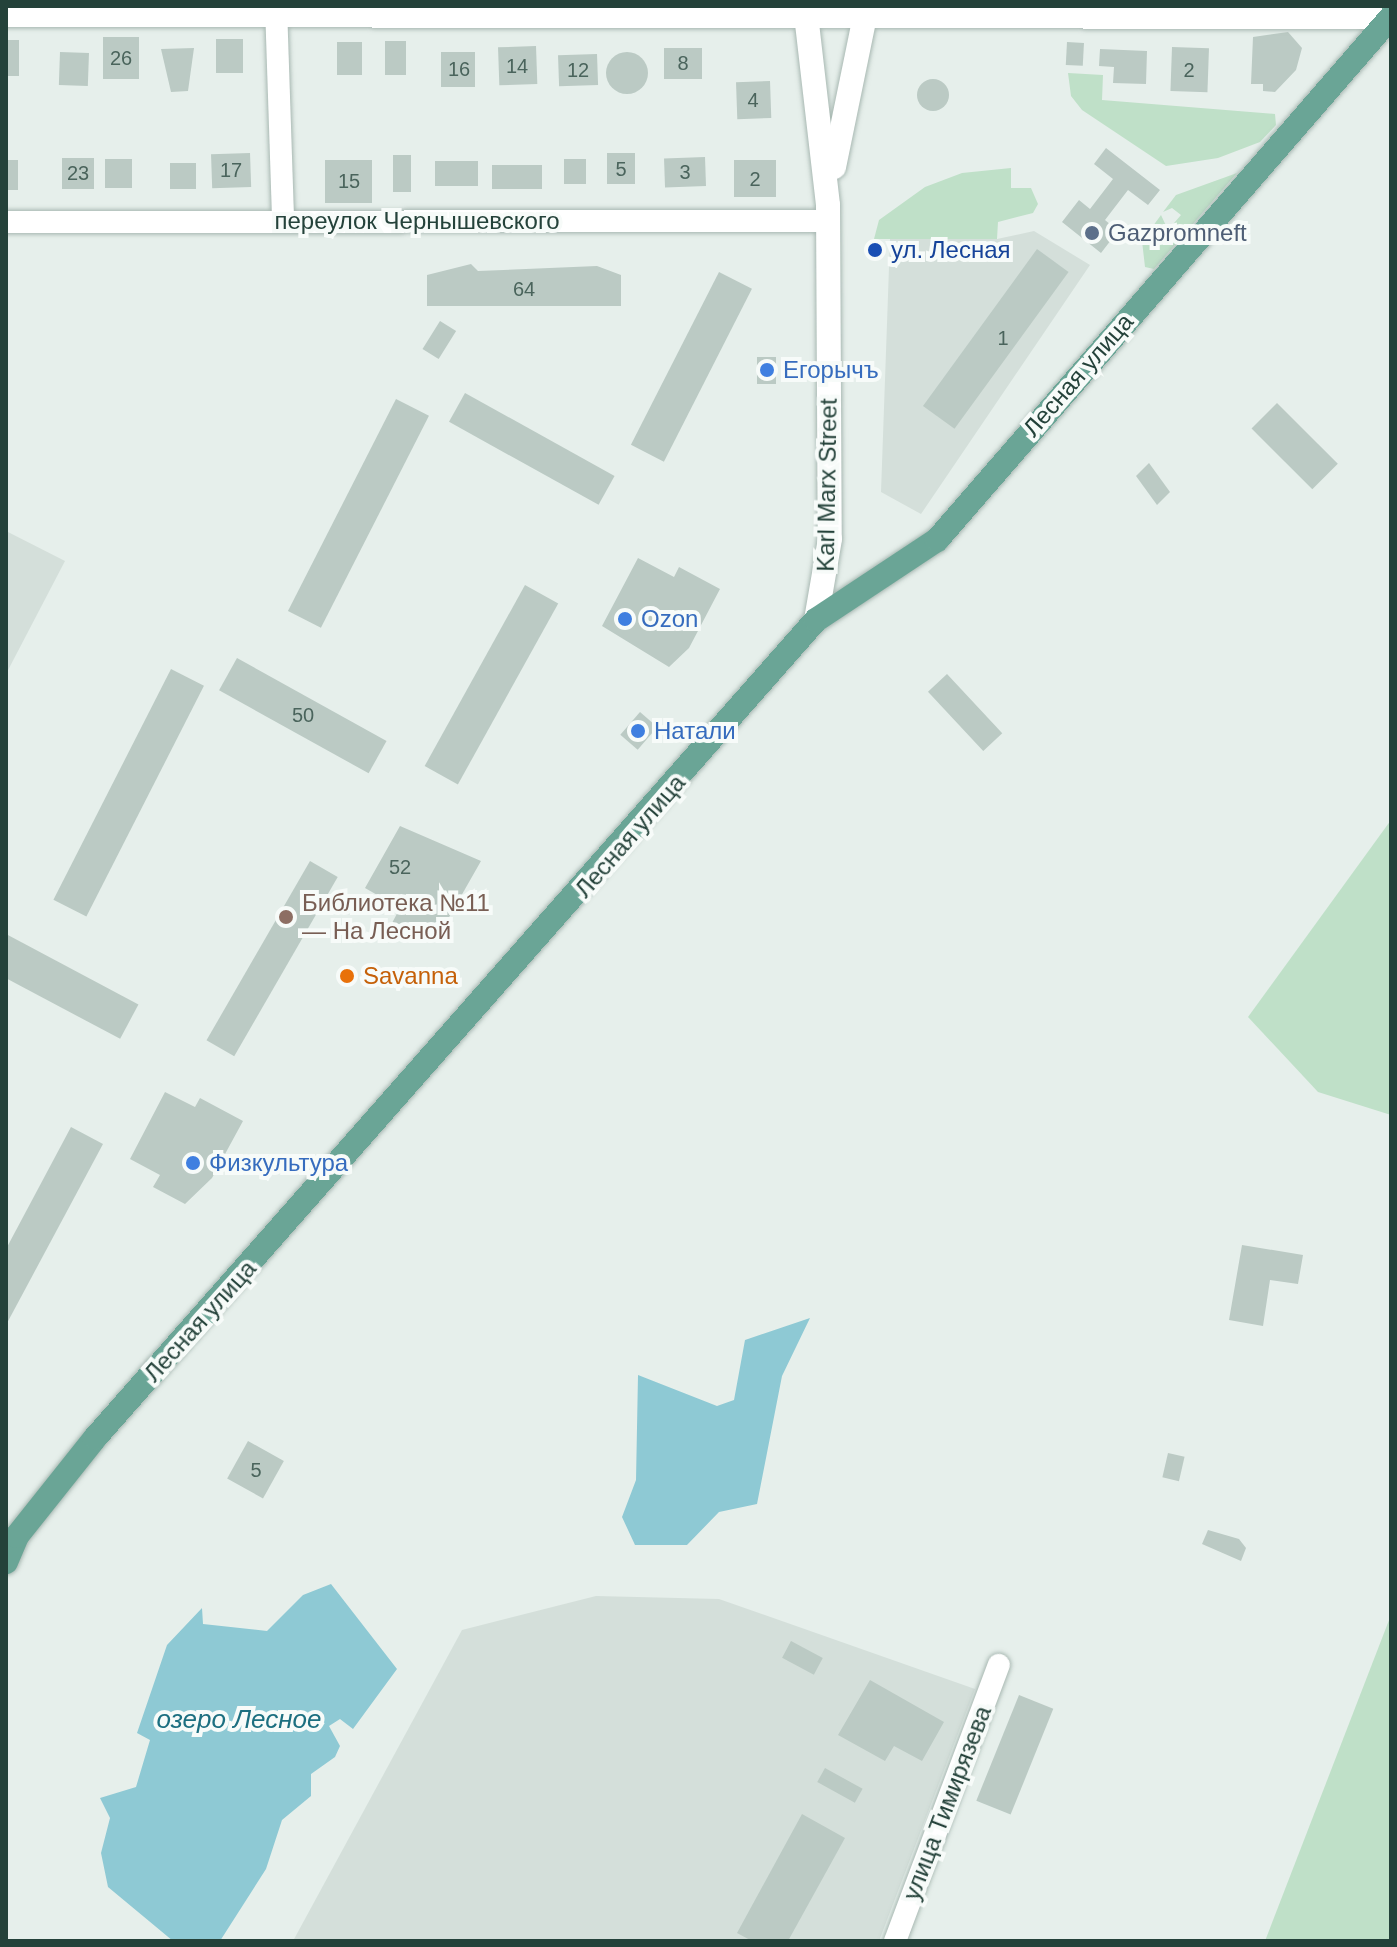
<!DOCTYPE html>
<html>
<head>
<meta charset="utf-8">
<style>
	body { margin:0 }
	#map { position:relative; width:1397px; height:1947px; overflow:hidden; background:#e6efeb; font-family:Helvetica,sans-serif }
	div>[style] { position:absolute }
	.built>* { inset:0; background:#d4dfda }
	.green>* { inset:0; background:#bfe0c8 }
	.water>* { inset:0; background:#8ec9d4 }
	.building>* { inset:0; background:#bbcac4; transform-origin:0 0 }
	.round { border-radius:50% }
	.roads { filter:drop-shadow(0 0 2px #a8b8b2) drop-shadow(0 0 2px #a8b8b2) }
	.street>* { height:22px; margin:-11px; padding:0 11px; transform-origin:11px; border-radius:11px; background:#fff }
	.secondary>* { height:24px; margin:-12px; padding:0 12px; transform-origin:12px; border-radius:12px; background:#fff }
	.primary>* { height:24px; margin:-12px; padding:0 12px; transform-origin:12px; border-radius:12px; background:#6aa596 }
	.dots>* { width:22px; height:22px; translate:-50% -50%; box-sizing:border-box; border:4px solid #f7fbf9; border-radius:50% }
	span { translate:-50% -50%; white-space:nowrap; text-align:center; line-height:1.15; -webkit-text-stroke:8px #f7fbf9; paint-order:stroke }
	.number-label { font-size:20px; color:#4a645c }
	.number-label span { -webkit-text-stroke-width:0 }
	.street-label { font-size:24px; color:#24423a }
	.service-label { font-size:24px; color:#4e5e75 }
	.left { translate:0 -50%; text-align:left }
	.transit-label { font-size:24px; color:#164399 }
	.shop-label { font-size:24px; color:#366cbe }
	.education-label { font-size:24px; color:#785e54 }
	.food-label { font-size:24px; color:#c56008 }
	.water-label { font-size:26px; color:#1c6f80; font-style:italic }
	.frame { position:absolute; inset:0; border:8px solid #24423a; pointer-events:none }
</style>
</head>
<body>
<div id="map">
	<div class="built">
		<i style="clip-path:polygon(1034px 231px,1090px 265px,921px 514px,881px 492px,890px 239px,997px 239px)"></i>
		<i style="clip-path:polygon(6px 531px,65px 561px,6px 674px)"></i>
		<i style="clip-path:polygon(596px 1596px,719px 1599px,975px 1689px,879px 1941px,293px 1941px,462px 1630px)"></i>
	</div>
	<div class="green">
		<i style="clip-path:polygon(1068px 73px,1103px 75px,1102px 100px,1275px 114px,1276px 125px,1260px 142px,1218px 158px,1166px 166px,1082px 110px,1071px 96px)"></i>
		<i style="clip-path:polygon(1011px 168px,1011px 188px,1031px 188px,1038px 204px,1033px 213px,998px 222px,997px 239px,874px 239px,879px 220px,925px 187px,962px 173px)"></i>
		<i style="clip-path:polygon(1237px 173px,1154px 269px,1145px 267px,1142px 241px,1161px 215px,1168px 230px,1181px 215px,1172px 208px,1163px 212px,1176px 195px)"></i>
		<i style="clip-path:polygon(1391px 820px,1391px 1115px,1318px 1092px,1248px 1017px)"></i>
		<i style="clip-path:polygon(1391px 1615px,1391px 1941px,1265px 1941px)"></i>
	</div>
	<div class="water">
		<i style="clip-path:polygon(810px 1318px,782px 1376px,757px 1504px,719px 1512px,687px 1545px,635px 1545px,622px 1517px,636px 1480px,638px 1375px,717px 1406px,734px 1400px,745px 1340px)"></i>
		<i style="clip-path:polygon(331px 1584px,397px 1669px,353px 1729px,340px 1719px,329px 1726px,340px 1746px,335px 1757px,311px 1774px,311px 1796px,282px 1820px,266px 1869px,220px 1941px,173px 1941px,108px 1887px,101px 1853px,110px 1818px,100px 1798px,136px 1787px,150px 1740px,137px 1733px,167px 1645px,202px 1608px,203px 1624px,267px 1631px,303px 1595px)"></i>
	</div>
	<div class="building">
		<i style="clip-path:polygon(1288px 32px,1302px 48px,1296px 70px,1275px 92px,1263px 91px,1263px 84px,1251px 84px,1253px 37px)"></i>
		<i style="left:139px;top:37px;width:42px;height:36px;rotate:90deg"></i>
		<i style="left:216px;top:39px;width:27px;height:34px"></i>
		<i style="left:6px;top:40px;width:13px;height:36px"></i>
		<i style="left:385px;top:41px;width:21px;height:34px"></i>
		<i style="left:337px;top:42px;width:25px;height:33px"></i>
		<i style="left:1067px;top:42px;width:17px;height:23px;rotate:3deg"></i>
		<i style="left:536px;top:46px;width:38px;height:38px;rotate:88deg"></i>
		<i style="left:1172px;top:47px;width:37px;height:44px;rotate:2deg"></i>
		<i style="clip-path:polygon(194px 48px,188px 91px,171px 92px,161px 49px)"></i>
		<i style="left:664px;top:48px;width:38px;height:31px"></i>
		<i style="clip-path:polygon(1100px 49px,1147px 51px,1146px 84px,1113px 83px,1114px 67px,1099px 66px)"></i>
		<i style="left:60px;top:52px;width:29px;height:33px;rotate:2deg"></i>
		<i style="left:441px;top:52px;width:34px;height:35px"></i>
		<i class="round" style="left:606px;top:52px;width:42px;height:42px"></i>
		<i style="left:597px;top:54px;width:31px;height:39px;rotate:88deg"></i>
		<i class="round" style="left:917px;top:79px;width:32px;height:32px"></i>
		<i style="left:770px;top:81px;width:37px;height:34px;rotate:88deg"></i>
		<i style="clip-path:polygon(1106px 148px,1160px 190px,1148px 205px,1128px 190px,1105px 220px,1118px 231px,1101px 253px,1062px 222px,1079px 200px,1090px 209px,1113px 179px,1094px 164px)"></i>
		<i style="left:250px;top:153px;width:34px;height:39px;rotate:88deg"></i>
		<i style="left:635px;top:153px;width:31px;height:28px;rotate:90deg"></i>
		<i style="left:393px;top:155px;width:18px;height:37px"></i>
		<i style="left:705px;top:157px;width:29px;height:41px;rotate:88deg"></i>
		<i style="left:62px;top:158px;width:32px;height:31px"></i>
		<i style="left:105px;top:159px;width:27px;height:29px"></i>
		<i style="left:564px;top:159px;width:22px;height:25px"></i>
		<i style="left:6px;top:160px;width:12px;height:30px"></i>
		<i style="left:325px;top:160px;width:47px;height:43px"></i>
		<i style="left:734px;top:160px;width:42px;height:37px"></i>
		<i style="left:478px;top:161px;width:25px;height:43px;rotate:90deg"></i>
		<i style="left:170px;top:163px;width:26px;height:26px"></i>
		<i style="left:542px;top:165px;width:24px;height:50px;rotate:90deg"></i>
		<i style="left:1037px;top:249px;width:39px;height:194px;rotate:36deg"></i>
		<i style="clip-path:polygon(471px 264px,478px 271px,597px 266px,621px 275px,621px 306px,427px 306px,427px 275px)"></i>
		<i style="left:719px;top:272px;width:37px;height:194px;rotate:27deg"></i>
		<i style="left:440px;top:321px;width:19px;height:33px;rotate:32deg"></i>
		<i style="left:757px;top:357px;width:19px;height:27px"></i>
		<i style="left:465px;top:393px;width:171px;height:33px;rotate:29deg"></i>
		<i style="left:396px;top:399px;width:37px;height:238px;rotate:27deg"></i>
		<i style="left:1277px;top:403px;width:86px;height:36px;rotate:45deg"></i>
		<i style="clip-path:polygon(1149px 463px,1170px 492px,1157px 505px,1136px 476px)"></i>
		<i style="clip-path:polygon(638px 558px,674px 577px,679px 567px,720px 589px,689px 648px,669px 667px,602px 626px)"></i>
		<i style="left:525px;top:585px;width:38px;height:207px;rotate:29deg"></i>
		<i style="left:237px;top:658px;width:171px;height:37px;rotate:29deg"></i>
		<i style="left:171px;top:669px;width:37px;height:259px;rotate:27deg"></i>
		<i style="left:947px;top:674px;width:81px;height:26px;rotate:47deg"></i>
		<i style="left:640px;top:712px;width:23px;height:30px;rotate:41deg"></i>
		<i style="clip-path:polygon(400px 826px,481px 861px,448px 919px,425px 942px,392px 923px,400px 908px,365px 888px)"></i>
		<i style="left:310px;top:861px;width:32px;height:207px;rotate:30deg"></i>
		<i style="left:6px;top:934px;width:150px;height:39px;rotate:28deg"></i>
		<i style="clip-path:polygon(165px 1092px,195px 1107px,200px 1098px,243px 1121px,212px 1178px,185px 1204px,153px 1187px,160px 1175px,130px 1159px)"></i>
		<i style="clip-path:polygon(71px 1127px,103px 1144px,6px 1325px,6px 1249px)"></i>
		<i style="clip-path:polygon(1242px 1245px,1303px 1255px,1298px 1284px,1270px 1280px,1263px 1326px,1229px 1320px)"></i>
		<i style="left:248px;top:1441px;width:41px;height:43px;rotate:29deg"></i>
		<i style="left:1168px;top:1453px;width:17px;height:25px;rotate:13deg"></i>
		<i style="clip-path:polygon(1208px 1530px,1239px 1539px,1246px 1548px,1241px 1561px,1202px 1544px)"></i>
		<i style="left:791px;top:1641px;width:36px;height:19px;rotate:28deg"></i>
		<i style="clip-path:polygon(870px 1680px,944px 1722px,922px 1761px,894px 1746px,885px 1761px,838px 1735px)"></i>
		<i style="left:1019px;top:1695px;width:37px;height:114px;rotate:22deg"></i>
		<i style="left:825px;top:1768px;width:43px;height:16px;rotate:29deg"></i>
		<i style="clip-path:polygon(802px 1814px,845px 1838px,788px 1941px,752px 1941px,737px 1933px)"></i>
	</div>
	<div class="roads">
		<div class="street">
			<i style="left:276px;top:6px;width:215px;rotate:88.1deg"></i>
			<i style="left:6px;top:222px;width:822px;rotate:-0.07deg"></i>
			<i style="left:895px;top:1941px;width:295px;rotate:-69.4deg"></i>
		</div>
		<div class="secondary">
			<i style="left:805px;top:6px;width:200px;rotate:83.4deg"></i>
			<i style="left:828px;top:205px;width:334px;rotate:89.7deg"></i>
			<i style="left:830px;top:539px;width:82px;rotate:99.8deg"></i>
			<i style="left:6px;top:15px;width:1385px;rotate:0.08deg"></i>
			<i style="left:834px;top:167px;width:164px;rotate:-78.4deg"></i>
		</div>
		<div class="primary">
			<i style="left:6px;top:1562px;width:28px;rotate:-67deg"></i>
			<i style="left:17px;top:1536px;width:125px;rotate:-51.5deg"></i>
			<i style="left:95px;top:1438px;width:1090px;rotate:-48.61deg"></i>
			<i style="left:816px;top:620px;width:145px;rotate:-33.5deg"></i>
			<i style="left:937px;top:540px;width:693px;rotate:-49.04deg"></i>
		</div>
	</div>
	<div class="dots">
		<i style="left:1092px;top:233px;background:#5c6f8a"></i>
		<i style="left:875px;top:250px;background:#1a4fb4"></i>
		<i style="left:767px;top:370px;background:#3f7fe0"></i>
		<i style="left:625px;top:619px;background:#3f7fe0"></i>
		<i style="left:638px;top:731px;background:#3f7fe0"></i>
		<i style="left:286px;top:917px;background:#8d6e63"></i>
		<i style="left:347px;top:976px;background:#e8710a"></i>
		<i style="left:193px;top:1163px;background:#3f7fe0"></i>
	</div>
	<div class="number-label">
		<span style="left:121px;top:58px">26</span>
		<span style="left:683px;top:63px">8</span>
		<span style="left:517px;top:66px">14</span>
		<span style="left:459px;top:69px">16</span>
		<span style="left:578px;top:70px">12</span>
		<span style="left:1189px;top:70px">2</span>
		<span style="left:753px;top:100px">4</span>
		<span style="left:621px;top:169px">5</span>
		<span style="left:231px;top:170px">17</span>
		<span style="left:685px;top:172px">3</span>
		<span style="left:78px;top:173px">23</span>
		<span style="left:755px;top:179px">2</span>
		<span style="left:349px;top:181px">15</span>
		<span style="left:524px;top:289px">64</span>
		<span style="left:1003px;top:338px">1</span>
		<span style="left:303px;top:715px">50</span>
		<span style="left:400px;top:867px">52</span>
		<span style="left:256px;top:1470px">5</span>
	</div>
	<div class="street-label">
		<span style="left:417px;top:221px">переулок Чернышевского</span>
		<span style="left:1078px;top:375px;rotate:-49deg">Лесная улица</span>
		<span style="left:827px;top:485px;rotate:-89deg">Karl Marx Street</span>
		<span style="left:630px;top:836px;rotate:-49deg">Лесная улица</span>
		<span style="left:200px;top:1321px;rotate:-48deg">Лесная улица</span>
		<span style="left:947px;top:1803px;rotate:-69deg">улица Тимирязева</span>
	</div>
	<div class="service-label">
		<span class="left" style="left:1108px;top:233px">Gazpromneft</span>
	</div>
	<div class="transit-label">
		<span class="left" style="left:891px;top:250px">ул. Лесная</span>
	</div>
	<div class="shop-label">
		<span class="left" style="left:783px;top:370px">Егорычъ</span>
		<span class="left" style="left:641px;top:619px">Ozon</span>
		<span class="left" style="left:654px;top:731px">Натали</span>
		<span class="left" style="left:209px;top:1163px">Физкультура</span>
	</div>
	<div class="education-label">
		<span class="left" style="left:302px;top:917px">Библиотека №11<br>— На Лесной</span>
	</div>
	<div class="food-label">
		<span class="left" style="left:363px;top:976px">Savanna</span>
	</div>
	<div class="water-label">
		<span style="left:239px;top:1720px">озеро Лесное</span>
	</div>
	<div class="frame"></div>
</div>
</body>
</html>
